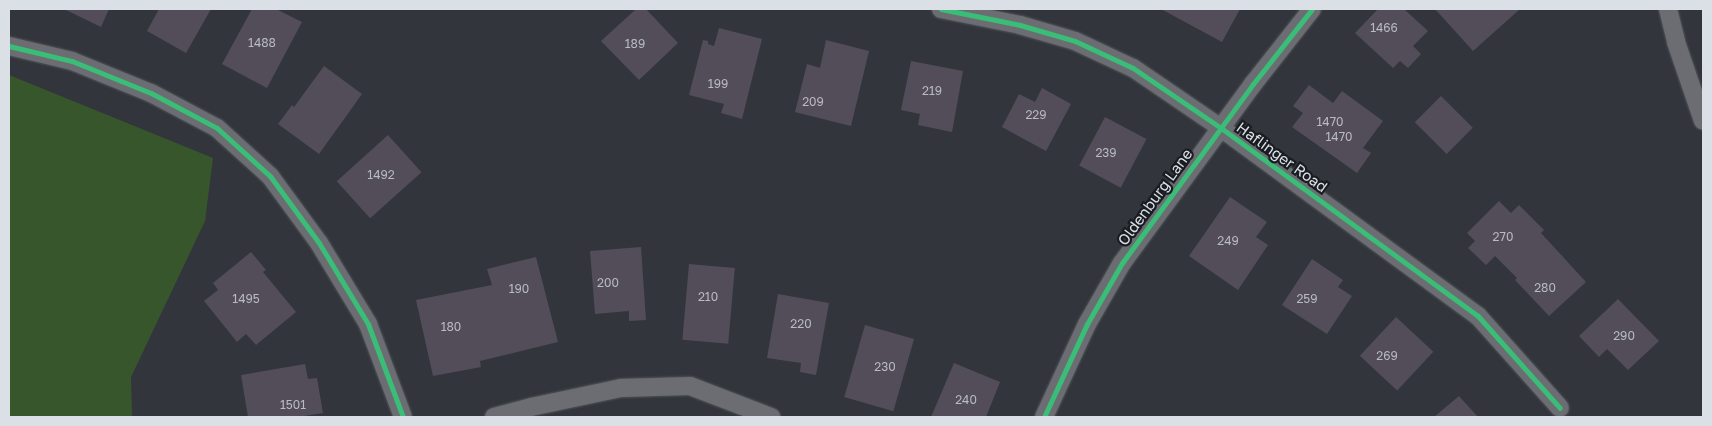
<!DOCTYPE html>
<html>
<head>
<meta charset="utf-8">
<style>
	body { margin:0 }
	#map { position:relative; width:1712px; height:426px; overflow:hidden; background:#32363c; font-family:"Golos Text",sans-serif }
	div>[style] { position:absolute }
	.green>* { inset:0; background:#38562c }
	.building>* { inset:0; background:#524d58; transform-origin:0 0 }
	.roads { filter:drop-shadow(0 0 1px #515559) drop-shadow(0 0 1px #515559) }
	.street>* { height:18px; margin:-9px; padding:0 9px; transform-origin:9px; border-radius:9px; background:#6b6d73 }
	.cycleway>* { height:5px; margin:-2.5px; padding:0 2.5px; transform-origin:2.5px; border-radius:2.5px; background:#3abd76 }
	span { translate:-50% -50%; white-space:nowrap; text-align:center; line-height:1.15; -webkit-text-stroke:4.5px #191d21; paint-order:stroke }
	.number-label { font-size:12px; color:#b9bbc2 }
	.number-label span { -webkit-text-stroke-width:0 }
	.street-label { font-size:15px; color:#dbe0e6 }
	.frame { position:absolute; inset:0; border:10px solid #dbe0e6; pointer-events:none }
</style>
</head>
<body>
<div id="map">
	<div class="green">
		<i style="clip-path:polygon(9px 75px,213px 158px,205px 221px,131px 377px,132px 417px,9px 417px)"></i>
	</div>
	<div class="building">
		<i style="clip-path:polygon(64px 9px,109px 9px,101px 27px)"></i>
		<i style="clip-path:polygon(159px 9px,211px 9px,186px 53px,147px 31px)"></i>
		<i style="clip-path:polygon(252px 9px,276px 9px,302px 22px,267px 88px,222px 64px)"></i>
		<i style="clip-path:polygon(636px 9px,646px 9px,678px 43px,639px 80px,601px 41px)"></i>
		<i style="clip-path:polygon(1161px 9px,1240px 9px,1222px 42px)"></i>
		<i style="clip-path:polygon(1378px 9px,1404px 9px,1428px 31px,1413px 46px,1421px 54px,1408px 68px,1400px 61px,1393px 68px,1355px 33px)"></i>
		<i style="clip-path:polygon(1435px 9px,1520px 9px,1473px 51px)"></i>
		<i style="clip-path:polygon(719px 28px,762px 39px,742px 119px,721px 113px,724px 104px,689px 95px,703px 40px,708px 41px,708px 44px,714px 46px)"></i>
		<i style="clip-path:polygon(826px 40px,869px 51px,851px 126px,795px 112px,807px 64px,820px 68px)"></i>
		<i style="clip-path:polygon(911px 61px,963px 71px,952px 132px,918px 125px,920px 114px,901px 110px)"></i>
		<i style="clip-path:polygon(324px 66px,362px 94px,319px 154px,278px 124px,292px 105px,294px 107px)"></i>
		<i style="clip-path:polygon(1309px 85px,1333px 103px,1342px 91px,1383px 121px,1363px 148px,1371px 153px,1357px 173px,1292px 127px,1303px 113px,1293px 106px)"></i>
		<i style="clip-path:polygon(1042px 88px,1071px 104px,1046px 151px,1002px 127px,1019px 94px,1035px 102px)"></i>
		<i style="left:1441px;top:96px;width:45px;height:37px;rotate:45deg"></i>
		<i style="left:1105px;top:117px;width:47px;height:55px;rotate:28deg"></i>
		<i style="left:388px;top:135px;width:50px;height:69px;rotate:48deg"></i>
		<i style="clip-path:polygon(1230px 197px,1267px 222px,1256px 237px,1268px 245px,1238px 290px,1189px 256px)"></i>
		<i style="clip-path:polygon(1499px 201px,1511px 213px,1519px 205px,1544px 230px,1541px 233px,1586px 282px,1549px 316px,1515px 280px,1517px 278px,1495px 256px,1486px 265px,1468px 248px,1475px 241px,1467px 233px)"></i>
		<i style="clip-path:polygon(641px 247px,646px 320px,629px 321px,629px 311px,595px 314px,590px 251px)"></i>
		<i style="clip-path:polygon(251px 252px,266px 270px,263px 272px,296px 312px,256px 345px,246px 334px,237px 342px,204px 301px,218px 290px,213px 283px)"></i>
		<i style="clip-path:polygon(536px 257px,558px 342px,480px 361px,481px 367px,433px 376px,416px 300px,492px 285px,487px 269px)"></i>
		<i style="clip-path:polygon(1312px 259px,1343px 280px,1338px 287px,1352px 296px,1327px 334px,1282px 305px)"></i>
		<i style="left:689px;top:264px;width:46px;height:76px;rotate:5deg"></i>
		<i style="clip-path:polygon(778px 294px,829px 303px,816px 375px,800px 372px,801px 363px,767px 358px)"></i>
		<i style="clip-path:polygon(1618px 299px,1659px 341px,1628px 370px,1607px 349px,1599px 357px,1579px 336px)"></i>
		<i style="left:1396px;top:317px;width:51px;height:53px;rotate:43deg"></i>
		<i style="left:865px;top:325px;width:51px;height:75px;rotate:16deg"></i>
		<i style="clip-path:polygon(954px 363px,1000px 382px,986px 417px,931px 417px)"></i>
		<i style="clip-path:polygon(305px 364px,308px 379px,317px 378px,323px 413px,298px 417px,248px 417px,241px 375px)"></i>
		<i style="clip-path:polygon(1459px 396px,1478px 417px,1434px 417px)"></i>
	</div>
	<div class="roads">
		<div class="street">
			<i style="left:941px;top:9px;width:81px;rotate:11.4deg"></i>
			<i style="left:1020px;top:25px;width:57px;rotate:16.2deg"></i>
			<i style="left:1075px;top:41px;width:64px;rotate:25deg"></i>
			<i style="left:1133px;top:68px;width:107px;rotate:34.3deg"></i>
			<i style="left:1221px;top:128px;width:318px;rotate:36.2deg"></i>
			<i style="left:1478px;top:316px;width:123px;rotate:48.3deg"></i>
			<i style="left:1668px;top:9px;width:34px;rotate:76deg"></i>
			<i style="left:1676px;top:42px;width:83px;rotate:71.1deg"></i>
			<i style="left:9px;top:46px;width:65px;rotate:13.4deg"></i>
			<i style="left:72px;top:61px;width:85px;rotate:22.1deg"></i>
			<i style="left:151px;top:93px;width:75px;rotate:27.9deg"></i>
			<i style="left:217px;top:128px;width:72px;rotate:42.2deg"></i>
			<i style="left:270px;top:176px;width:83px;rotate:53.8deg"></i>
			<i style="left:319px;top:243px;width:95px;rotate:58.8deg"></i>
			<i style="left:368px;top:324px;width:99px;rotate:69.4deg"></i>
			<i style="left:494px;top:417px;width:38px;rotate:-15deg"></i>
			<i style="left:531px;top:407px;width:92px;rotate:-11.9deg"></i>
			<i style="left:621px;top:388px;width:69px;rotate:-1.7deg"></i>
			<i style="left:690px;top:386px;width:87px;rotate:20.9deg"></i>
			<i style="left:1044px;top:417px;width:102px;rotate:-65.2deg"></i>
			<i style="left:1087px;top:324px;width:70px;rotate:-60.2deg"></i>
			<i style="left:1122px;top:263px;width:222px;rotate:-53.8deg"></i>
			<i style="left:1253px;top:84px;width:95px;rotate:-51.8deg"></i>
		</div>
	</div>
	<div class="cycleway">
		<i style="left:941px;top:9px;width:81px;rotate:11.4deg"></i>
		<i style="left:1020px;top:25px;width:57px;rotate:16.2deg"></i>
		<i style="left:1075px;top:41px;width:64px;rotate:25deg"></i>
		<i style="left:1133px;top:68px;width:107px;rotate:34.3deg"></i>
		<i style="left:1221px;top:128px;width:318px;rotate:36.2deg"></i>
		<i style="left:1478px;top:316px;width:123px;rotate:48.3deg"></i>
		<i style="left:9px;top:46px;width:65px;rotate:13.4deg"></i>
		<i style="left:72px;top:61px;width:85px;rotate:22.1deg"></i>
		<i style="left:151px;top:93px;width:75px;rotate:27.9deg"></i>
		<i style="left:217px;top:128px;width:72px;rotate:42.2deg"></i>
		<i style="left:270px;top:176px;width:83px;rotate:53.8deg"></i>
		<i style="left:319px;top:243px;width:95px;rotate:58.8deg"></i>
		<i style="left:368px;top:324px;width:99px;rotate:69.4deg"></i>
		<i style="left:1044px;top:417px;width:102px;rotate:-65.2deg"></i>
		<i style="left:1087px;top:324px;width:70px;rotate:-60.2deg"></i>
		<i style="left:1122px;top:263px;width:222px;rotate:-53.8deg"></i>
		<i style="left:1253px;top:84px;width:95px;rotate:-51.8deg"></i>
	</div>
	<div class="number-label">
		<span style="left:1384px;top:28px">1466</span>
		<span style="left:262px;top:43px">1488</span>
		<span style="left:635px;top:44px">189</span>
		<span style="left:718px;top:84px">199</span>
		<span style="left:932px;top:91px">219</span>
		<span style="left:813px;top:102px">209</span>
		<span style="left:1036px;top:115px">229</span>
		<span style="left:1330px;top:122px">1470</span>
		<span style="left:1339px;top:137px">1470</span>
		<span style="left:1106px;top:153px">239</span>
		<span style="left:381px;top:175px">1492</span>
		<span style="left:1503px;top:237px">270</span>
		<span style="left:1228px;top:241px">249</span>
		<span style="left:608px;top:283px">200</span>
		<span style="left:1545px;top:288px">280</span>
		<span style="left:519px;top:289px">190</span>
		<span style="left:708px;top:297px">210</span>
		<span style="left:246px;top:299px">1495</span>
		<span style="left:1307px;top:299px">259</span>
		<span style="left:801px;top:324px">220</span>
		<span style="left:451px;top:327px">180</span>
		<span style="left:1624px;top:336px">290</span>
		<span style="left:1387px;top:356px">269</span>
		<span style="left:885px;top:367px">230</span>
		<span style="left:966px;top:400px">240</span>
		<span style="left:293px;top:405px">1501</span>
	</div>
	<div class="street-label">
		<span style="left:1282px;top:157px;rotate:36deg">Haflinger Road</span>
		<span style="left:1155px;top:197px;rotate:-54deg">Oldenburg Lane</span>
	</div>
	<div class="frame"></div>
</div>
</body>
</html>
